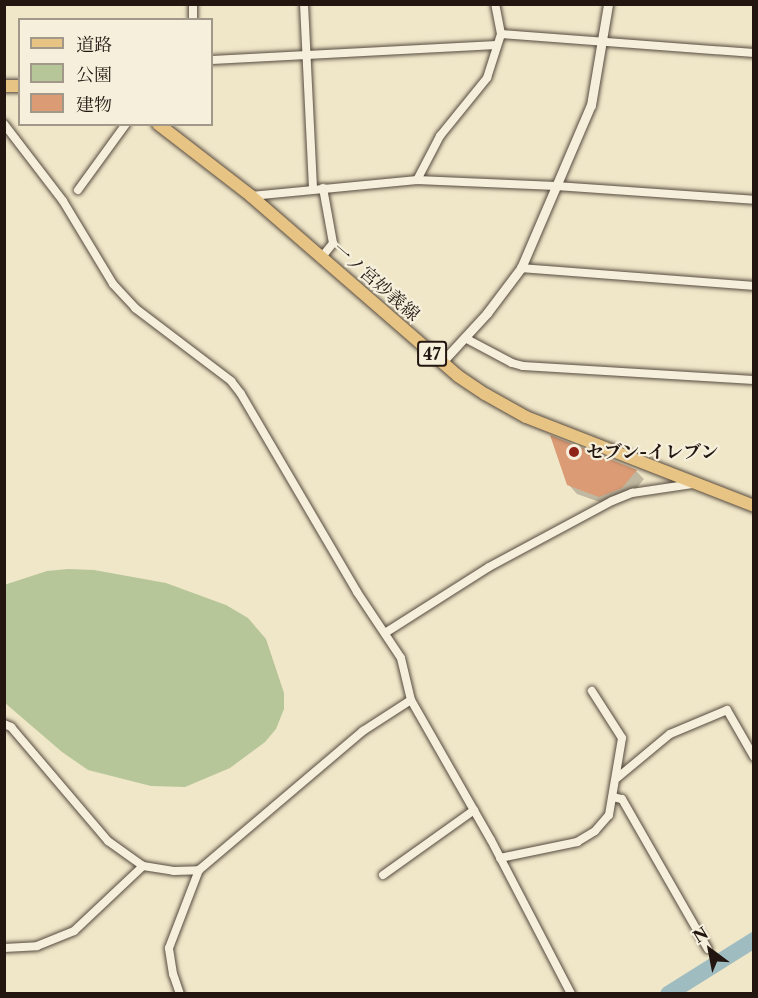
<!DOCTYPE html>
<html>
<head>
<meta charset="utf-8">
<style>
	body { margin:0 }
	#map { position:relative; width:758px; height:998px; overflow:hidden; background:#f0e7c9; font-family:"Libre Caslon Text","Noto Serif JP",serif }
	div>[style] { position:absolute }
	.green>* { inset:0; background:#b7c699 }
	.shadow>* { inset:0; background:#0003 }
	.river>* { height:16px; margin:-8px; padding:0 8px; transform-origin:8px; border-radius:8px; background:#9fbdc1 }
	.building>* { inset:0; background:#db9b75 }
	.roads { filter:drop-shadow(0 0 2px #564a3e) drop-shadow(0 0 2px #564a3e) }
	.minor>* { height:8px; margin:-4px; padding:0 4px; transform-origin:4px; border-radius:4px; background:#f5efdc }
	.tertiary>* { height:9px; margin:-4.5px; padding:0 4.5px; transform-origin:4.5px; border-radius:4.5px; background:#f5efdc }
	.primary>* { height:12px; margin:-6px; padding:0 6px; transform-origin:6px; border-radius:6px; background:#e8c484 }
	.dots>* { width:16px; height:16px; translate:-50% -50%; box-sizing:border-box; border:3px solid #f5efdc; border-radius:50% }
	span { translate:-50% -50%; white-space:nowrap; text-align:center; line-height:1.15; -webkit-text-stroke:4.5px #f5efdc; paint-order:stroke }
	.shield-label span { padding:2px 4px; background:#f5efdc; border:2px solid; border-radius:4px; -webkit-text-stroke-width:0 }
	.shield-label { font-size:16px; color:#231610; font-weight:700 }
	.street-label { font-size:18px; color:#231610 }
	.poi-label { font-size:18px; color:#231610; font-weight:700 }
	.left { translate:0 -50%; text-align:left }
	.frame { position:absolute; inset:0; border:6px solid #231610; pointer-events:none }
	.legend { position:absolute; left:18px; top:18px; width:195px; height:108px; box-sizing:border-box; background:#f5efdc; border:2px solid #a1988a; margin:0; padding:8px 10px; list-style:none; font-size:18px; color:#231610 }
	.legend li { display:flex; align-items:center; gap:12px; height:30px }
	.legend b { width:30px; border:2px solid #a1988a }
	.north { position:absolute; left:680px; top:920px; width:60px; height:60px; -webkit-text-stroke:4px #f5efdc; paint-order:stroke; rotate:328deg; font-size:16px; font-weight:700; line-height:24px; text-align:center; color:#231610 }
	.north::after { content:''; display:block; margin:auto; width:21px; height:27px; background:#231610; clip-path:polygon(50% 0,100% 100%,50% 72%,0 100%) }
</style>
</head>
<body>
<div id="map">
	<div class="green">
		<i style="clip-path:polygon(68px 569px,94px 570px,166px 583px,226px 605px,248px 618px,266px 639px,284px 693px,284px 709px,276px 729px,265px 742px,230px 768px,185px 787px,151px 786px,88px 770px,62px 752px,5px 703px,4px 585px,47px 571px)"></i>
	</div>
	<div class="shadow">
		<i style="clip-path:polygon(636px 471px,644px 479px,630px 496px,608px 505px,577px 494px,568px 484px)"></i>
	</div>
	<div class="river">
		<i style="left:668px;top:994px;width:102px;rotate:-32.1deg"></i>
	</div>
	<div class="building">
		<i style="clip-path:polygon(550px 435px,637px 470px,622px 488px,599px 497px,567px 485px)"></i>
	</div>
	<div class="roads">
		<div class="minor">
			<i style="left:304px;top:4px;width:185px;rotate:87.2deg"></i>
			<i style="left:193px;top:20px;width:16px;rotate:-90deg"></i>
			<i style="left:501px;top:34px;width:254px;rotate:4.3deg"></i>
			<i style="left:212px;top:60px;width:285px;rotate:-3deg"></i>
			<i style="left:4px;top:124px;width:97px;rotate:52.5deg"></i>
			<i style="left:63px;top:201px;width:97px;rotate:58.9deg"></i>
			<i style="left:113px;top:284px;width:33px;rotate:47deg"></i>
			<i style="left:135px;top:308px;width:121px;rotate:37.2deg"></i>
			<i style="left:231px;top:381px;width:16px;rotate:52deg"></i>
			<i style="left:241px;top:394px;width:229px;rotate:59.6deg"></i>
			<i style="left:357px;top:592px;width:79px;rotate:56.3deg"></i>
			<i style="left:401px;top:658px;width:43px;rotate:76.6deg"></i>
			<i style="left:411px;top:700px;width:161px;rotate:60.3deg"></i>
			<i style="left:491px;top:840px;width:174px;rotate:62.5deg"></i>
			<i style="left:417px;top:180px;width:50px;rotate:-62.4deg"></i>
			<i style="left:440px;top:136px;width:75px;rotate:-51deg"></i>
			<i style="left:487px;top:78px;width:46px;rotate:-72.3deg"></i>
			<i style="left:501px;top:34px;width:31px;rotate:-101deg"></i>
			<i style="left:78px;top:190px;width:82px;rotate:-54deg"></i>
			<i style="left:251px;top:196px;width:167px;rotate:-5.5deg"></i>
			<i style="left:417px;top:180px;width:139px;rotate:2.5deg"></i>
			<i style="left:556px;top:186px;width:198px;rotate:4deg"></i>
			<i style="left:321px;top:258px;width:19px;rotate:-51deg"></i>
			<i style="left:333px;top:243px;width:56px;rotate:-100.3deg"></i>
			<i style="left:521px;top:268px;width:234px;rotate:4.4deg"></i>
			<i style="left:465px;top:338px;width:53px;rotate:28deg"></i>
			<i style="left:512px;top:363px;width:11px;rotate:15deg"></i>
			<i style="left:523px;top:366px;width:231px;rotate:3.5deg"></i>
			<i style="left:385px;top:633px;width:123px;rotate:-32.4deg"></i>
			<i style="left:489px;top:567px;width:140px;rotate:-28.2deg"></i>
			<i style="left:612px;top:501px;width:22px;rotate:-22deg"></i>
			<i style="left:632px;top:493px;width:61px;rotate:-8.5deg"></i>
			<i style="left:4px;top:724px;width:8px;rotate:23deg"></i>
			<i style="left:11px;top:727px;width:150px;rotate:49.6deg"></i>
			<i style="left:108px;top:841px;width:43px;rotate:35.5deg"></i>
			<i style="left:617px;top:778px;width:69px;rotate:-39.7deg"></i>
			<i style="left:670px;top:734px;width:62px;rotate:-22.8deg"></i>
			<i style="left:727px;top:710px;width:54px;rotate:60.1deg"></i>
			<i style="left:613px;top:797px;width:9px;rotate:13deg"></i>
			<i style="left:622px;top:799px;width:173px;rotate:60.2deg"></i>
			<i style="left:500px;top:858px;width:79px;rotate:-11.7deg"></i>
			<i style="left:577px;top:842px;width:21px;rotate:-31deg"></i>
			<i style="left:595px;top:831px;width:21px;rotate:-49deg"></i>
			<i style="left:609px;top:815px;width:78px;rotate:-80.4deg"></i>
			<i style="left:622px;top:738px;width:56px;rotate:-122.6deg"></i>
			<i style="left:383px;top:875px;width:112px;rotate:-35.5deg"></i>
			<i style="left:4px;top:948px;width:33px;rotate:-3deg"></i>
			<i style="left:37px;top:946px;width:40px;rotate:-22deg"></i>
			<i style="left:74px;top:931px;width:95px;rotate:-43.3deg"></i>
			<i style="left:143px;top:866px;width:31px;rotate:9deg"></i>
			<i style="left:174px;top:871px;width:25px;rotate:-2deg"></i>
			<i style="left:180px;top:994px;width:21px;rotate:-109deg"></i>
			<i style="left:173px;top:974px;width:26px;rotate:-99deg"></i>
			<i style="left:169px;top:948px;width:84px;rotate:-69deg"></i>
			<i style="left:199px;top:870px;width:215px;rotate:-40.3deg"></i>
			<i style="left:363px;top:731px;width:57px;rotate:-32.9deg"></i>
		</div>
		<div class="tertiary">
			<i style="left:442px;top:362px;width:67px;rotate:-47.4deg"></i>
			<i style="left:487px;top:313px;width:56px;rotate:-52.9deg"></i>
			<i style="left:521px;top:268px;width:177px;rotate:-66.8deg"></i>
			<i style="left:591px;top:105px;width:102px;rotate:-80.4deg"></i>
		</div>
		<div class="primary">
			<i style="left:4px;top:86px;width:16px"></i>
			<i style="left:158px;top:124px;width:118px;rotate:37.7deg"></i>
			<i style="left:251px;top:196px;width:274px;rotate:41deg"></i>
			<i style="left:458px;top:376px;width:32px;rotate:34deg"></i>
			<i style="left:485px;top:394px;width:47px;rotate:29.3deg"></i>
			<i style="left:526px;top:417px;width:245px;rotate:21.3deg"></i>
		</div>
	</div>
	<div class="dots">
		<i style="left:574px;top:452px;background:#8f2418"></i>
	</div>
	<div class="shield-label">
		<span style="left:432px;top:354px">47</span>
	</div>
	<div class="street-label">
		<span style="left:376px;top:282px;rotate:41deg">一ノ宮妙義線</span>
	</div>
	<div class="poi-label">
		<span class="left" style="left:586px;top:452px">セブン-イレブン</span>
	</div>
	<div class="frame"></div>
	<ul class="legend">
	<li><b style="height:8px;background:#e8c484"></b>道路</li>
	<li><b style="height:16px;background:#b7c699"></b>公園</li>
	<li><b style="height:16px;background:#db9b75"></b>建物</li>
	</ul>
	<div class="north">N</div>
</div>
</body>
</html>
